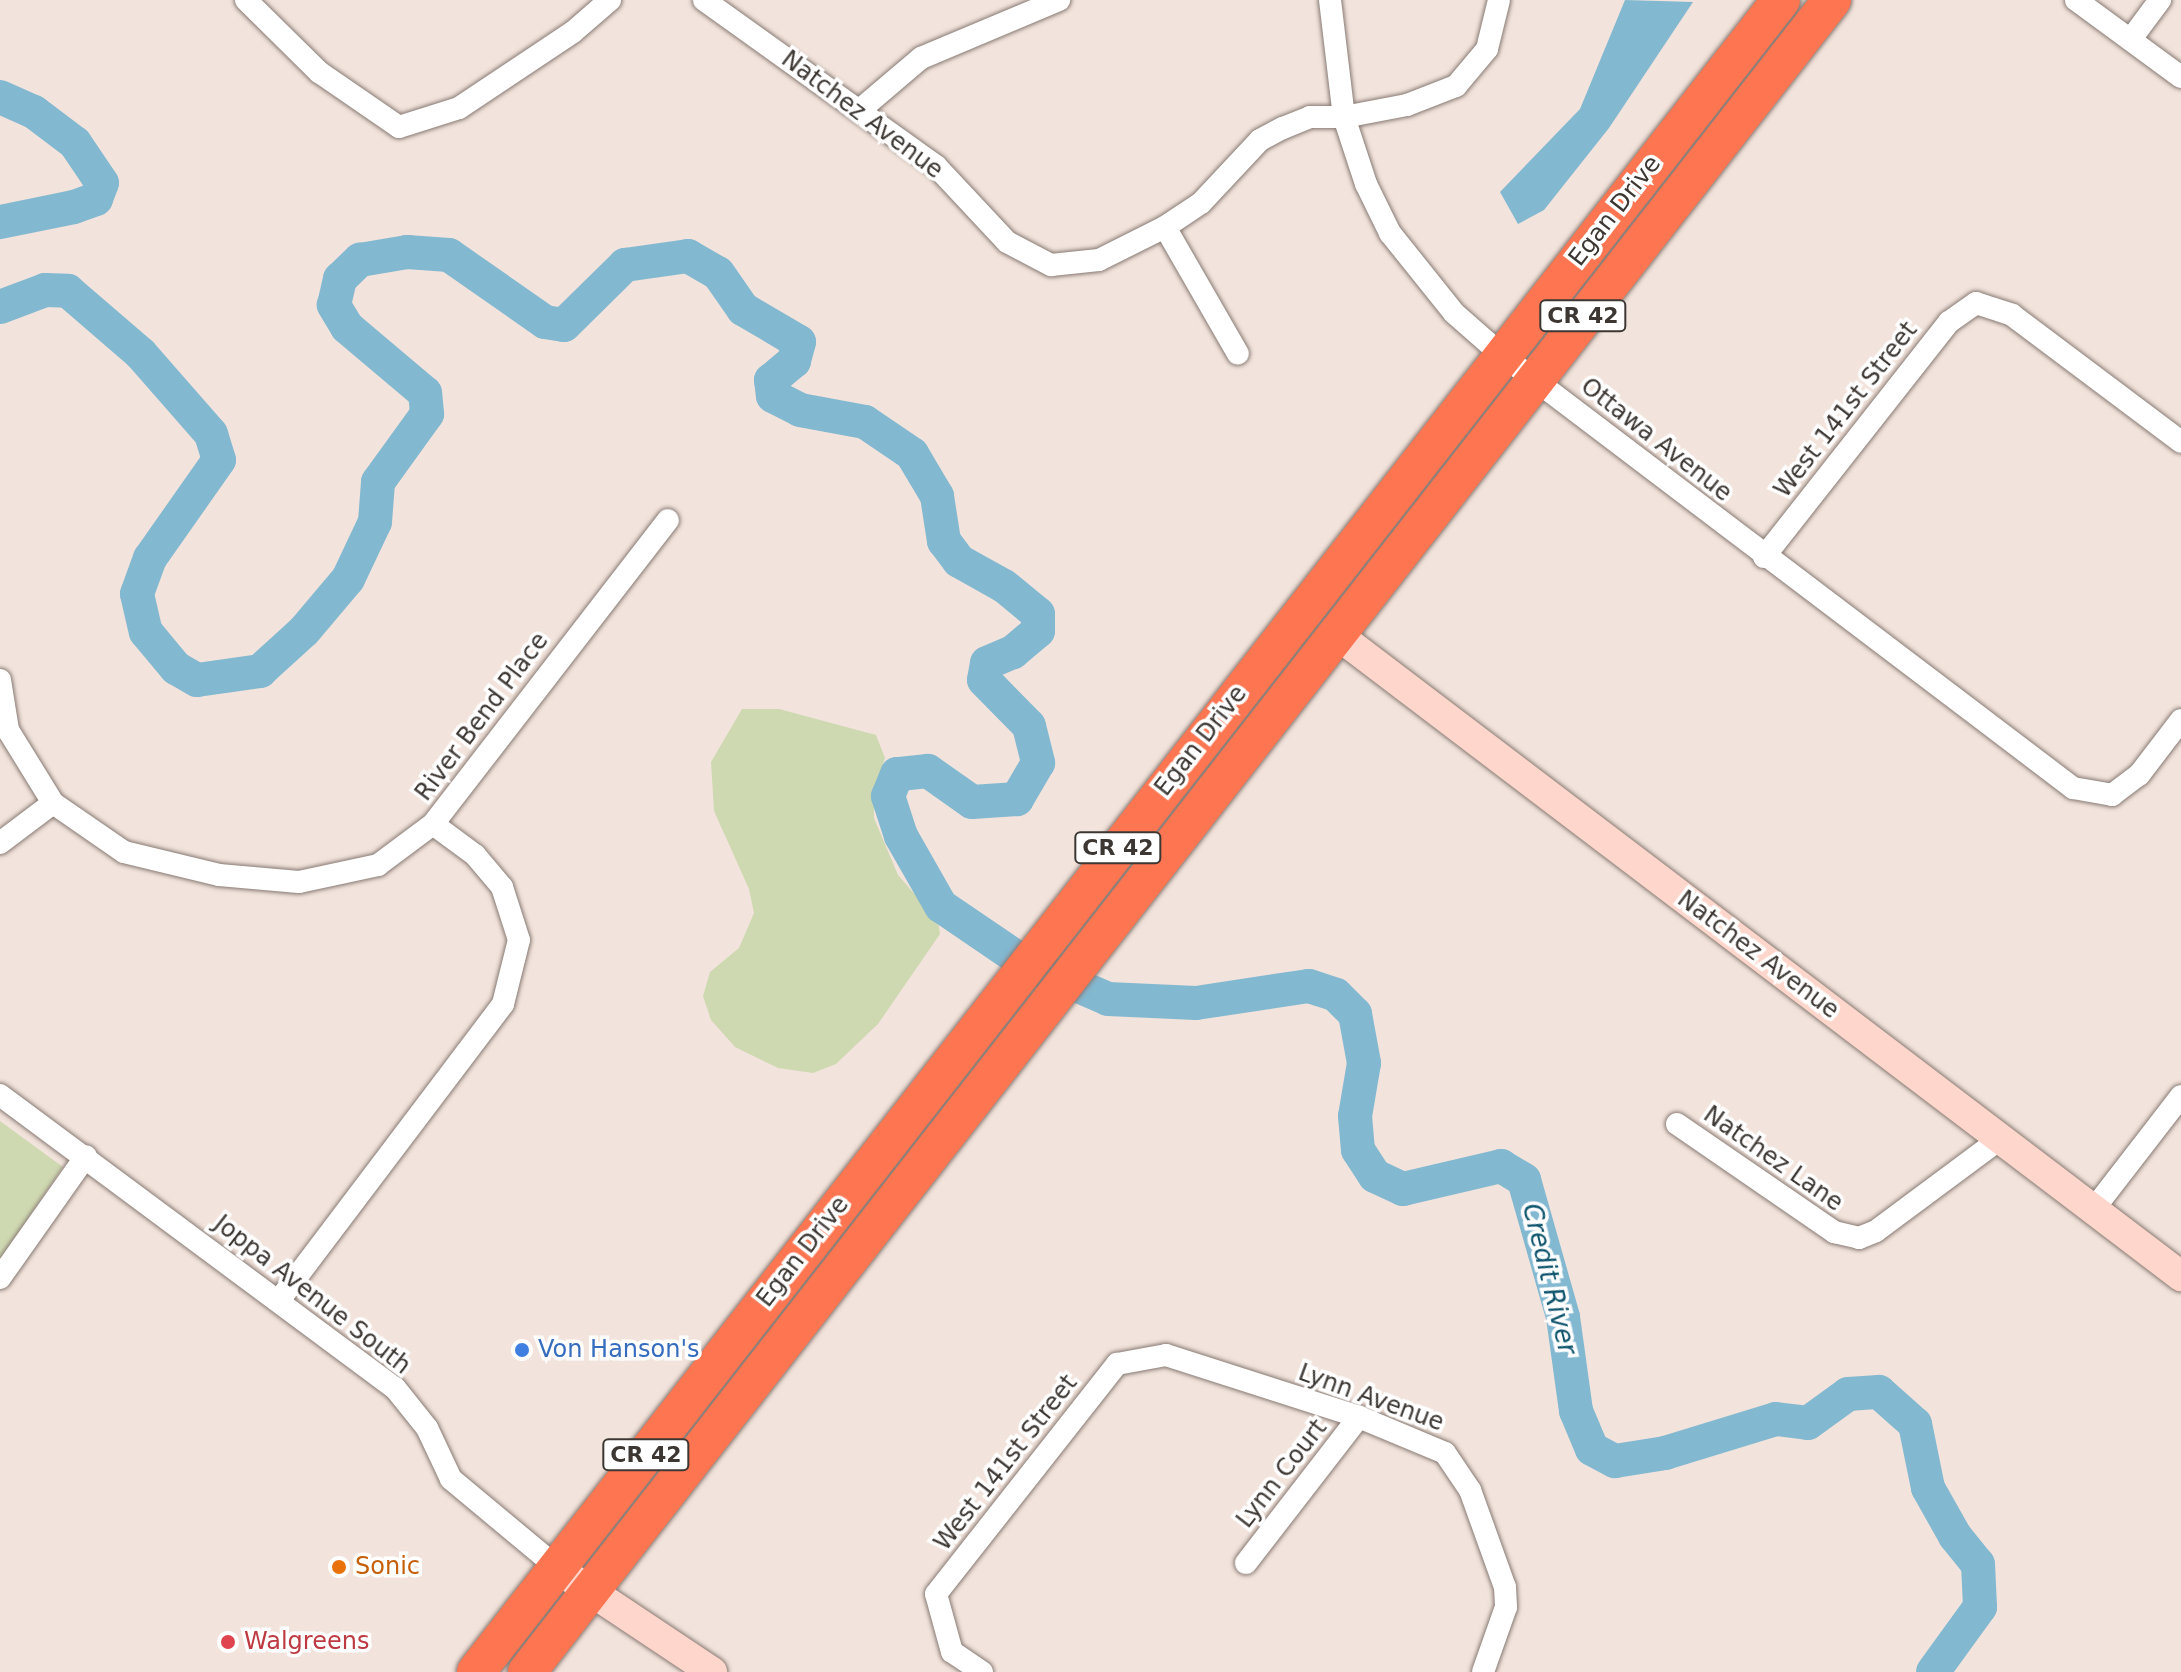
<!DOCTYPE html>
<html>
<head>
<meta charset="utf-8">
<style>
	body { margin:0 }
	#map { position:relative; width:2181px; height:1672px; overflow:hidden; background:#f2e4dc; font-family:"DejaVu Sans",sans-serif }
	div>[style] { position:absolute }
	.green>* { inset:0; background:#cfd9b1 }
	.water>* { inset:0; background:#83b8d1 }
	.river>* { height:34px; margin:-17px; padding:0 17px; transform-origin:17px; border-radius:17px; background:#83b8d1 }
	.roads { filter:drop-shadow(0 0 2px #877a73) drop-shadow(0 0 2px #877a73) }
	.street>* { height:22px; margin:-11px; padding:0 11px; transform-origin:11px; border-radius:11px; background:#fff }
	.secondary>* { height:30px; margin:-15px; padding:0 15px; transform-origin:15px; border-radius:15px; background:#ffd6cb }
	.highway>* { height:38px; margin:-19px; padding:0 19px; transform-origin:19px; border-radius:19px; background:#fe7551 }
	.dots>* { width:22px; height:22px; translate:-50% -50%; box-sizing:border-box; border:4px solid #fff; border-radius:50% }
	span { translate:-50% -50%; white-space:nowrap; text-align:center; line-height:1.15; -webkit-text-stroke:7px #fff; paint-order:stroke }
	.shield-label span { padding:2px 6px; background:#fff; border:2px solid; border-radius:6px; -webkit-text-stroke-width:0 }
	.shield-label { font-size:22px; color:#3c3733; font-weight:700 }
	.street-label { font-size:24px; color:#3c3733 }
	.shop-label { font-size:24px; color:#366cbe }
	.left { translate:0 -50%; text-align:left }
	.food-label { font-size:24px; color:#c56008 }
	.health-label { font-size:24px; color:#be3a42 }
	.water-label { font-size:26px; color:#0e546d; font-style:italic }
</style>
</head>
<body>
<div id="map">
	<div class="green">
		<i style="clip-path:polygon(742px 709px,779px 709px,876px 735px,885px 758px,874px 794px,874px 818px,898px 875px,938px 921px,940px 934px,878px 1024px,836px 1064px,813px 1073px,778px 1068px,735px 1047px,711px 1020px,703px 996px,710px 972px,739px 948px,754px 913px,749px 889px,714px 811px,711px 762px)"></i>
		<i style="clip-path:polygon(0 1121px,63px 1167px,0 1259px)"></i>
	</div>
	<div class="water">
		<i style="clip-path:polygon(1625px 0,1693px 2px,1609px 128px,1544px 210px,1518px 224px,1500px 192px,1580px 109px)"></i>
	</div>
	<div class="river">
		<i style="left:0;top:97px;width:37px;rotate:24deg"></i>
		<i style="left:34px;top:112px;width:51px;rotate:37.1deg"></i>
		<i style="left:75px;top:143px;width:48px;rotate:56deg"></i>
		<i style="left:102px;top:183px;width:17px;rotate:111deg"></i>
		<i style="left:96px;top:199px;width:23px;rotate:160deg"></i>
		<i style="left:74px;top:207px;width:76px;rotate:168.5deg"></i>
		<i style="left:0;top:307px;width:48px;rotate:-20.7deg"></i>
		<i style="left:45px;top:290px;width:23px;rotate:2deg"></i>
		<i style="left:68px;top:291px;width:96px;rotate:40.8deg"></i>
		<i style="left:141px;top:354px;width:106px;rotate:48.8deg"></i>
		<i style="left:211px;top:434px;width:27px;rotate:73deg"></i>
		<i style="left:219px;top:460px;width:120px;rotate:125.1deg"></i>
		<i style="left:150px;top:558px;width:38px;rotate:110deg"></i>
		<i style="left:137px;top:594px;width:39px;rotate:77deg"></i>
		<i style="left:146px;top:632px;width:47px;rotate:50.2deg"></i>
		<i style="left:176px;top:668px;width:24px;rotate:30deg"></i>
		<i style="left:197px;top:680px;width:64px;rotate:-8.1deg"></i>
		<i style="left:260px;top:671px;width:59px;rotate:-42.3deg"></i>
		<i style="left:304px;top:631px;width:68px;rotate:-49.8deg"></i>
		<i style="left:348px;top:579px;width:63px;rotate:-64.7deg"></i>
		<i style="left:375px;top:522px;width:40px;rotate:-85.7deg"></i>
		<i style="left:378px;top:482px;width:84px;rotate:-54.2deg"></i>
		<i style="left:427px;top:414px;width:21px;rotate:-95deg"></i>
		<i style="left:425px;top:393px;width:102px;rotate:-139.8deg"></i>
		<i style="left:347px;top:327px;width:26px;rotate:-121deg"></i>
		<i style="left:334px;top:305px;width:27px;rotate:-77deg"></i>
		<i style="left:340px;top:279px;width:28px;rotate:-44deg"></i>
		<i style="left:360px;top:260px;width:48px;rotate:-9.7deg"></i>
		<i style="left:407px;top:252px;width:42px;rotate:4.1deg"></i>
		<i style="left:449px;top:255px;width:117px;rotate:34.9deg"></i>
		<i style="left:545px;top:322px;width:19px;rotate:9deg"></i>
		<i style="left:564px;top:325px;width:86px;rotate:-44.5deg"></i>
		<i style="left:625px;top:265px;width:64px;rotate:-8.1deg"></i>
		<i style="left:688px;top:256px;width:34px;rotate:30deg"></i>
		<i style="left:718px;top:273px;width:44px;rotate:55.2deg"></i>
		<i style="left:743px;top:309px;width:65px;rotate:30.5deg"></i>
		<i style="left:799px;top:342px;width:20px;rotate:105deg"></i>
		<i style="left:794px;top:361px;width:30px;rotate:140deg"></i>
		<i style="left:771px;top:380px;width:16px;rotate:83deg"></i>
		<i style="left:773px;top:396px;width:30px;rotate:27deg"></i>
		<i style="left:800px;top:410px;width:66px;rotate:10.5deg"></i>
		<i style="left:865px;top:422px;width:57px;rotate:34.2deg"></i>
		<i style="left:912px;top:454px;width:49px;rotate:59.2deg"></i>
		<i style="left:937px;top:496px;width:46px;rotate:81.2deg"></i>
		<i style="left:944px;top:541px;width:25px;rotate:53deg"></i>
		<i style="left:959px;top:561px;width:51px;rotate:29.1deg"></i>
		<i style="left:1004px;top:586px;width:44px;rotate:39.5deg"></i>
		<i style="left:1038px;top:614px;width:17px;rotate:90deg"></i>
		<i style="left:1038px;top:631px;width:33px;rotate:140deg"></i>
		<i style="left:1013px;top:652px;width:28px;rotate:157deg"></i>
		<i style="left:987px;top:663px;width:17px;rotate:100deg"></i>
		<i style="left:984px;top:680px;width:64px;rotate:45.6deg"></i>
		<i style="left:1029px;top:726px;width:38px;rotate:76deg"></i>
		<i style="left:1038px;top:763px;width:42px;rotate:120.3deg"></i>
		<i style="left:1017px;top:799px;width:45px;rotate:176.2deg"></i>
		<i style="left:972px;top:802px;width:54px;rotate:-144.8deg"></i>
		<i style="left:928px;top:771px;width:31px;rotate:174deg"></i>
		<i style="left:897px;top:774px;width:24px;rotate:112deg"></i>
		<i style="left:888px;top:796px;width:42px;rotate:72deg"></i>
		<i style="left:901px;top:836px;width:81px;rotate:60.3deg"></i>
		<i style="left:941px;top:906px;width:102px;rotate:34.2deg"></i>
		<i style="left:1025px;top:963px;width:90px;rotate:23.4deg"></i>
		<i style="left:1108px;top:999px;width:88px;rotate:2.6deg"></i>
		<i style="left:1196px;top:1003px;width:114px;rotate:-8.6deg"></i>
		<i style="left:1309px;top:986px;width:28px;rotate:18deg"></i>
		<i style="left:1336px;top:995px;width:27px;rotate:45deg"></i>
		<i style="left:1355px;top:1014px;width:50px;rotate:79.6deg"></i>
		<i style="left:1364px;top:1063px;width:54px;rotate:99.6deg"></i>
		<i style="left:1355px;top:1116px;width:34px;rotate:85deg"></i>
		<i style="left:1358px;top:1150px;width:31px;rotate:57deg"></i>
		<i style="left:1375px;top:1176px;width:31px;rotate:25deg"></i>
		<i style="left:1403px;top:1189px;width:101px;rotate:-13.2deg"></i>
		<i style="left:1501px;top:1166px;width:27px;rotate:31deg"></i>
		<i style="left:1524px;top:1180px;width:142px;rotate:74.1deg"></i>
		<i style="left:1563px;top:1317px;width:95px;rotate:82.1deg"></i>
		<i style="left:1576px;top:1411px;width:41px;rotate:67.2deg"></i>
		<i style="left:1592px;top:1449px;width:26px;rotate:28deg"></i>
		<i style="left:1615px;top:1461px;width:51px;rotate:-9.1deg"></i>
		<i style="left:1665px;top:1453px;width:116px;rotate:-17deg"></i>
		<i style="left:1776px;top:1419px;width:32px;rotate:7deg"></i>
		<i style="left:1808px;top:1423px;width:49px;rotate:-35.9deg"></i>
		<i style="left:1848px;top:1394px;width:31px;rotate:-4deg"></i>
		<i style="left:1879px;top:1392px;width:48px;rotate:41.6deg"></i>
		<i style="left:1915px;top:1424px;width:65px;rotate:78.5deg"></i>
		<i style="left:1928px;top:1488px;width:55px;rotate:60.6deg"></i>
		<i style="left:1955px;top:1536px;width:36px;rotate:51deg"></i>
		<i style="left:1978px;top:1564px;width:43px;rotate:87.3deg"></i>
		<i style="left:1980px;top:1607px;width:80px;rotate:125.9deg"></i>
	</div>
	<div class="roads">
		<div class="street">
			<i style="left:246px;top:0;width:103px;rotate:44.6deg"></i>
			<i style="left:319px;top:72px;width:97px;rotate:34.5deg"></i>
			<i style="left:399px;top:127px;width:63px;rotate:-17.6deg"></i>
			<i style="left:459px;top:108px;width:137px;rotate:-33.7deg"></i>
			<i style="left:573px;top:32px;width:49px;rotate:-40.9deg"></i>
			<i style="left:704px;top:0;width:285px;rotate:35.6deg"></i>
			<i style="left:936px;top:166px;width:104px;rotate:46.9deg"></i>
			<i style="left:1007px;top:242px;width:50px;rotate:27.6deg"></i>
			<i style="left:1051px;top:265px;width:48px;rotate:-5.9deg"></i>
			<i style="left:1099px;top:260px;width:74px;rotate:-26.6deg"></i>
			<i style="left:1165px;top:227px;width:43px;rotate:-33.7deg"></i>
			<i style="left:1201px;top:203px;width:86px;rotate:-46.9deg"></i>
			<i style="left:1260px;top:140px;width:26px;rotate:-28deg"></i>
			<i style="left:1283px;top:128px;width:29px;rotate:-22deg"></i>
			<i style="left:1310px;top:117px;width:34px"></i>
			<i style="left:1344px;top:117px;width:64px;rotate:-10.8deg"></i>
			<i style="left:1407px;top:105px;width:53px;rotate:-21.2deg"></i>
			<i style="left:1456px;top:86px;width:48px;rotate:-50deg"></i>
			<i style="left:1487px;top:49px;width:50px;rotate:-76.2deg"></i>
			<i style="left:1330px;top:0;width:118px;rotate:83.2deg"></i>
			<i style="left:1344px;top:117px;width:71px;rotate:71.8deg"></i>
			<i style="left:1366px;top:184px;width:55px;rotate:63.9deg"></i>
			<i style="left:1390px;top:233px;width:102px;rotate:51.3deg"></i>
			<i style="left:1454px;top:313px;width:64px;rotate:41.2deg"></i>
			<i style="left:1502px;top:355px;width:717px;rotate:37.17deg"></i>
			<i style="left:2073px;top:788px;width:40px;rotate:10deg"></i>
			<i style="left:2112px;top:795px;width:34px;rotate:-37deg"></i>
			<i style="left:2139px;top:775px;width:69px;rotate:-52.6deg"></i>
			<i style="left:2076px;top:0;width:130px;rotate:36.3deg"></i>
			<i style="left:2131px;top:39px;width:49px;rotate:-53.4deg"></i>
			<i style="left:861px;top:109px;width:79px;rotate:-40.4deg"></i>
			<i style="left:921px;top:58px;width:150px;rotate:-22.8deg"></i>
			<i style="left:1165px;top:227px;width:146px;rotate:60.1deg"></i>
			<i style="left:1764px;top:557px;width:299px;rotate:-51.8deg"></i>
			<i style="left:1949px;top:322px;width:33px;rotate:-35deg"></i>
			<i style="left:1976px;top:303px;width:38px;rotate:18deg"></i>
			<i style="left:2012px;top:315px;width:211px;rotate:36.9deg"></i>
			<i style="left:0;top:680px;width:51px;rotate:80.9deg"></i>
			<i style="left:8px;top:730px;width:86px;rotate:58.3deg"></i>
			<i style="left:53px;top:803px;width:86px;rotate:34.6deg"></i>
			<i style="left:124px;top:852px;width:98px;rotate:13.6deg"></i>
			<i style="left:219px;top:875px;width:80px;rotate:5deg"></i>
			<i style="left:299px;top:882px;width:81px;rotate:-12.1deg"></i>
			<i style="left:378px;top:865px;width:69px;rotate:-36.7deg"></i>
			<i style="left:433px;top:824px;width:384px;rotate:-52.3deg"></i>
			<i style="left:0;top:843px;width:66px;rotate:-37deg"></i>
			<i style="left:0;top:1095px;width:492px;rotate:36.6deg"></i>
			<i style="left:395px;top:1388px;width:51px;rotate:51.3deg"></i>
			<i style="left:427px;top:1428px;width:56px;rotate:64.8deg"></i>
			<i style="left:451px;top:1479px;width:139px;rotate:39.8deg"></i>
			<i style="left:1677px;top:1124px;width:191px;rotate:34.5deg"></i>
			<i style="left:1834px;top:1232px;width:26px;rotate:13deg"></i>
			<i style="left:1859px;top:1238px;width:18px;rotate:-22deg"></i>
			<i style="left:1876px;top:1231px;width:154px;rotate:-36.6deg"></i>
			<i style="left:2093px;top:1210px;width:144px;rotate:-52.3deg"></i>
			<i style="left:0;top:1278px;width:149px;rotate:-54.8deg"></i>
			<i style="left:280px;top:1299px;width:370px;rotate:-52.9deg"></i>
			<i style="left:503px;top:1004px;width:66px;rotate:-76deg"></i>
			<i style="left:519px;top:940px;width:56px;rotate:-107.8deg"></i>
			<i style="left:502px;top:887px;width:42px;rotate:-130.2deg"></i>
			<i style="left:475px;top:855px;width:52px;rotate:-143.6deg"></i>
			<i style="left:1246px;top:1563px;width:185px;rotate:-52.3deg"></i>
			<i style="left:982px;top:1672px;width:36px;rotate:-146deg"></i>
			<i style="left:952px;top:1652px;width:60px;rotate:-105.4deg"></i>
			<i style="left:936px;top:1594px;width:293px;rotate:-51.8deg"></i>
			<i style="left:1117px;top:1364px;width:50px;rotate:-10.4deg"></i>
			<i style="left:1166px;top:1355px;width:203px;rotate:17.8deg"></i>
			<i style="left:1359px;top:1417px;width:93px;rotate:22.7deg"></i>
			<i style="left:1445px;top:1453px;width:45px;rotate:56deg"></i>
			<i style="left:1470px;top:1490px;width:103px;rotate:70.2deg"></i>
			<i style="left:1505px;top:1587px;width:20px;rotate:87deg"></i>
			<i style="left:1506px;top:1607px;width:69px;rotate:109.5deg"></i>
		</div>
		<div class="secondary">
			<i style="left:1335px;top:633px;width:1063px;rotate:37.24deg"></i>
			<i style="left:574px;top:1580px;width:166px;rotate:33.7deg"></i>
		</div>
		<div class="highway">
			<i style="left:476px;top:1672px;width:2121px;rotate:-52.03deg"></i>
			<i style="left:527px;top:1672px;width:2121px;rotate:-52.03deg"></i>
		</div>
	</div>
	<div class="dots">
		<i style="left:522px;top:1350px;background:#3f7fe0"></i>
		<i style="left:339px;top:1567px;background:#e8710a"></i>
		<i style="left:228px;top:1642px;background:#e0444e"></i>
	</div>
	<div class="shield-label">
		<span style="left:1583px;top:316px">CR 42</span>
		<span style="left:1118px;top:848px">CR 42</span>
		<span style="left:646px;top:1455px">CR 42</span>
	</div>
	<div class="street-label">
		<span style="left:862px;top:115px;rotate:37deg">Natchez Avenue</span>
		<span style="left:1615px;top:211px;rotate:-52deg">Egan Drive</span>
		<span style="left:1846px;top:410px;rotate:-52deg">West 141st Street</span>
		<span style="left:1656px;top:440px;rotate:38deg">Ottawa Avenue</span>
		<span style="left:482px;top:717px;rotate:-53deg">River Bend Place</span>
		<span style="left:1201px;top:741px;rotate:-52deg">Egan Drive</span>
		<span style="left:1758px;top:955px;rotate:37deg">Natchez Avenue</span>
		<span style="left:1773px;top:1159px;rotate:35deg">Natchez Lane</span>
		<span style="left:803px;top:1252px;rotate:-52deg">Egan Drive</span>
		<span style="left:312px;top:1295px;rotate:38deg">Joppa Avenue South</span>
		<span style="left:1371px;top:1398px;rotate:20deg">Lynn Avenue</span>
		<span style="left:1006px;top:1463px;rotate:-52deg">West 141st Street</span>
		<span style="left:1282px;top:1474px;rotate:-52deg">Lynn Court</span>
	</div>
	<div class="shop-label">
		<span class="left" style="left:538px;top:1350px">Von Hanson's</span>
	</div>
	<div class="food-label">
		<span class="left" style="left:355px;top:1567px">Sonic</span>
	</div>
	<div class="health-label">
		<span class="left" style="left:244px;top:1642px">Walgreens</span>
	</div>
	<div class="water-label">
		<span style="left:1549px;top:1279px;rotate:76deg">Credit River</span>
	</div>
</div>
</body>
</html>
